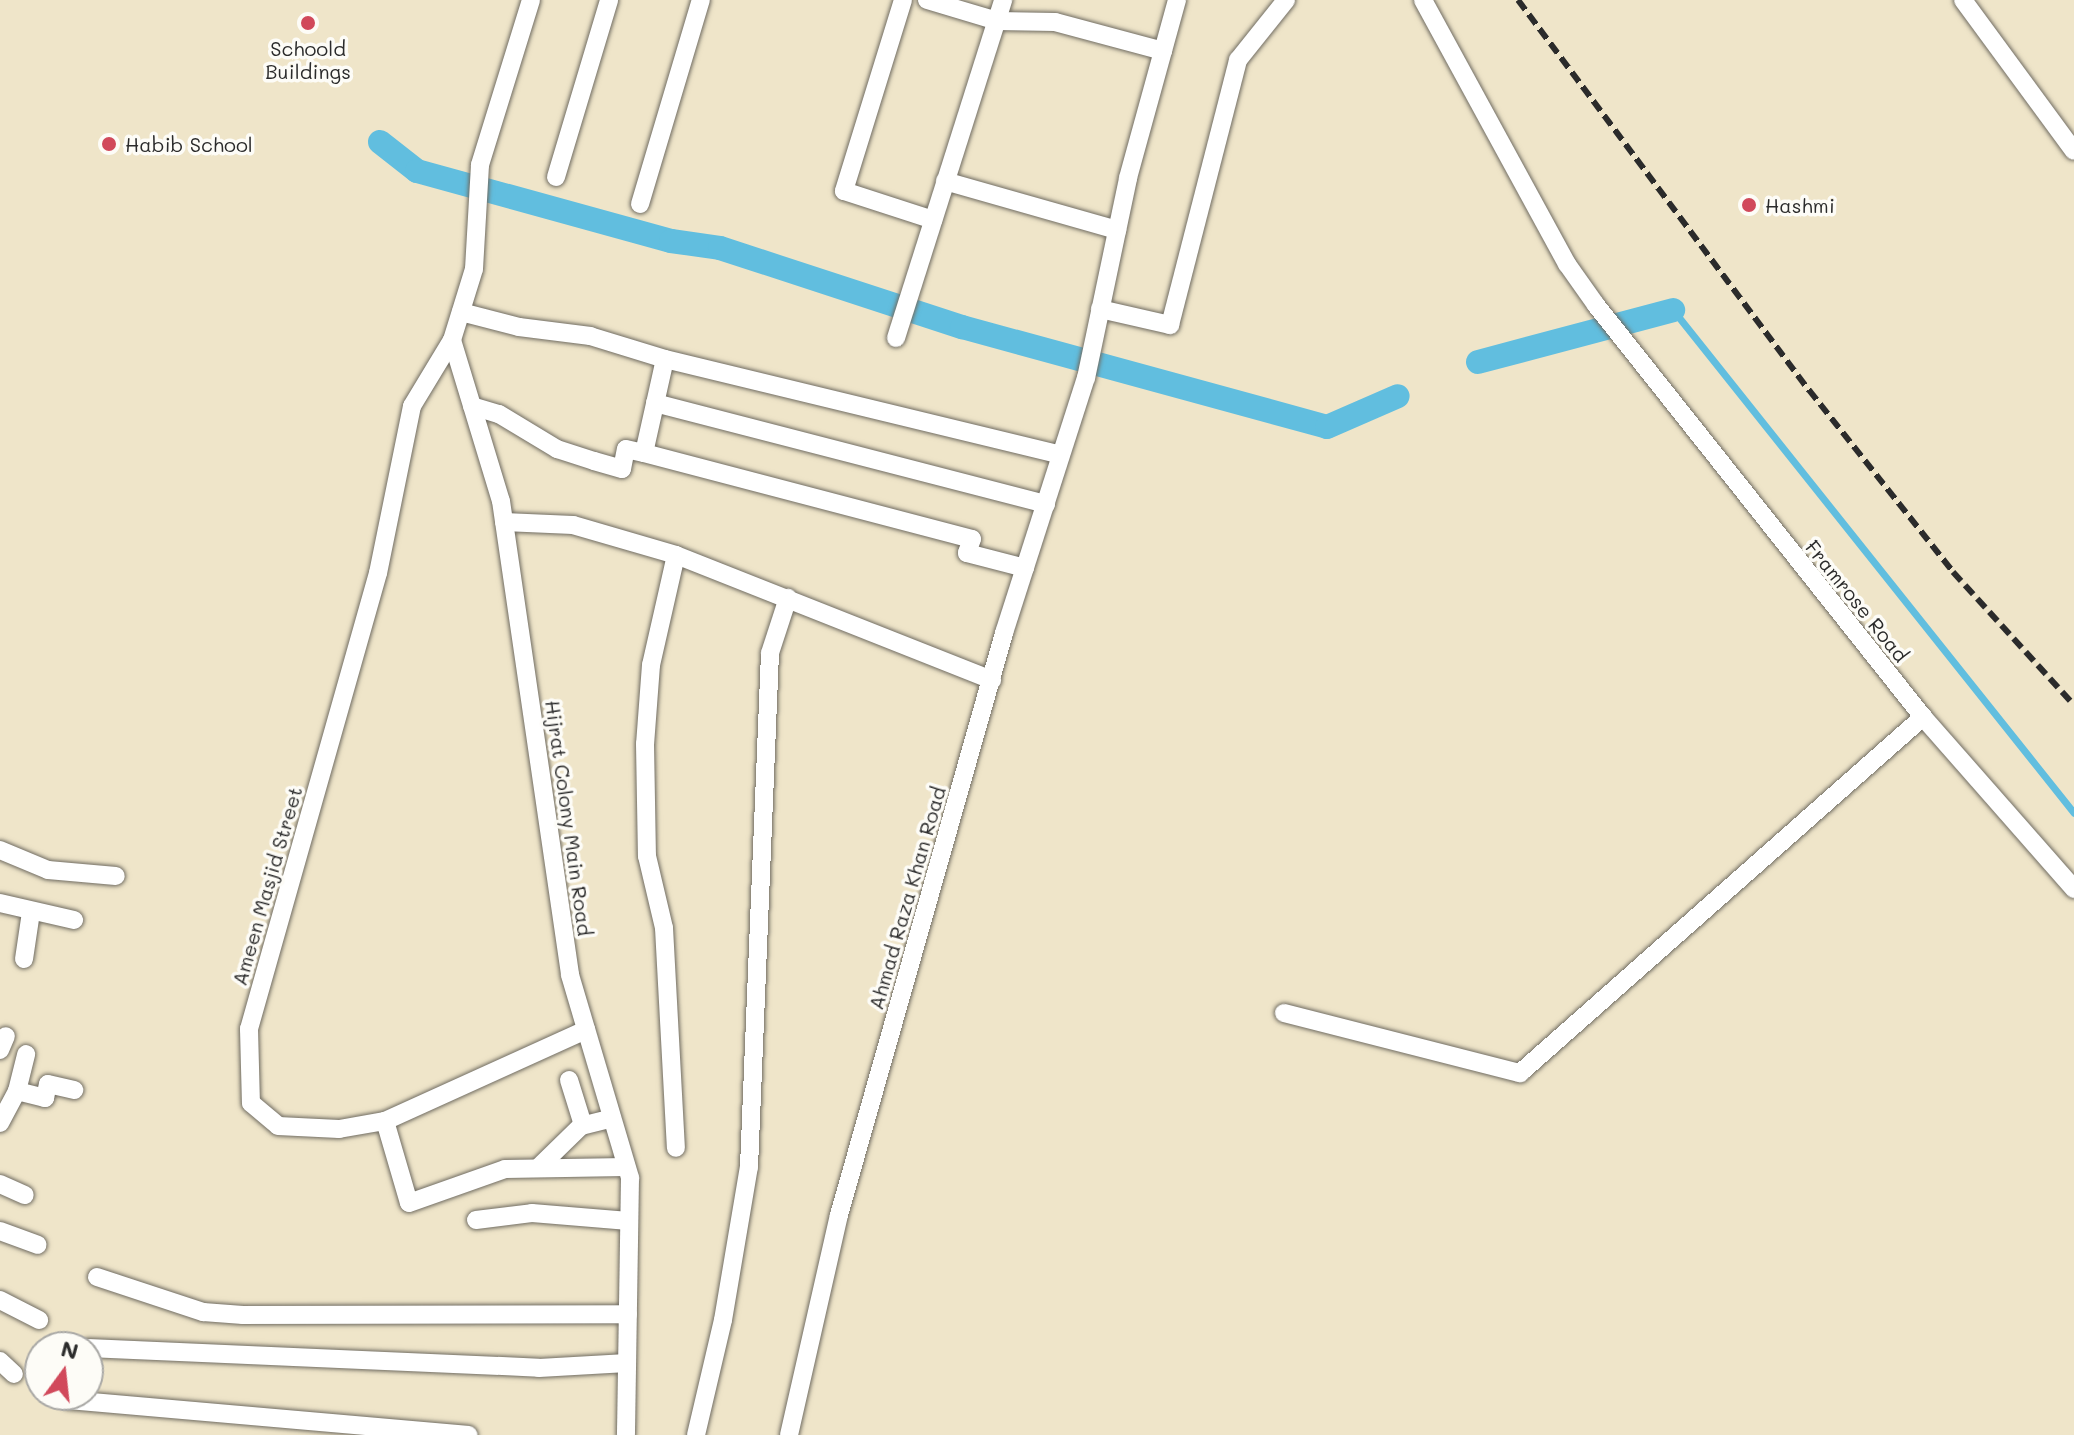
<!DOCTYPE html>
<html>
<head>
<meta charset="utf-8">
<style>
	body { margin:0 }
	#map { position:relative; width:2074px; height:1435px; overflow:hidden; background:#efe5c9; font-family:Mali,sans-serif }
	div>[style] { position:absolute }
	.stream>* { height:7px; margin:-3.5px; padding:0 3.5px; transform-origin:3.5px; border-radius:3.5px; background:#61bedf }
	.canal>* { height:24px; margin:-12px; padding:0 12px; transform-origin:12px; border-radius:12px; background:#61bedf }
	.roads { filter:drop-shadow(0 0 2px #706c62) drop-shadow(0 0 2px #706c62) }
	.minor>* { height:18px; margin:-9px; padding:0 9px; transform-origin:9px; border-radius:9px; background:#fff }
	.rail>* { height:6px; margin-top:-3px; transform-origin:0; background:repeating-linear-gradient(90deg,#2b2b2b 0 12px,transparent 0 18px) }
	.dots>* { width:22px; height:22px; translate:-50% -50%; box-sizing:border-box; border:4px solid #fdfcf7; border-radius:50% }
	span { translate:-50% -50%; white-space:nowrap; text-align:center; line-height:1.15; -webkit-text-stroke:7px #fdfcf7; paint-order:stroke }
	.poi-label { font-size:20px; color:#2b2b2b }
	.left { translate:0 -50%; text-align:left }
	.street-label { font-size:20px; color:#2b2b2b }
	.north { position:absolute; left:24px; top:1331px; width:80px; height:80px; box-sizing:border-box; background:#fdfcf7; border:2px solid #a9a8a5; border-radius:50%; rotate:15deg; font-size:22px; font-weight:700; line-height:32px; text-align:center; color:#2b2b2b }
	.north::after { content:''; display:block; margin:auto; width:28px; height:36px; background:#d1495b; clip-path:polygon(50% 0,100% 100%,50% 72%,0 100%) }
</style>
</head>
<body>
<div id="map">
	<div class="stream">
		<i style="left:1673px;top:310px;width:643px;rotate:51.44deg"></i>
	</div>
	<div class="canal">
		<i style="left:380px;top:142px;width:47px;rotate:38.1deg"></i>
		<i style="left:417px;top:171px;width:263px;rotate:15.4deg"></i>
		<i style="left:671px;top:241px;width:49px;rotate:8.1deg"></i>
		<i style="left:720px;top:248px;width:255px;rotate:18.1deg"></i>
		<i style="left:962px;top:327px;width:378px;rotate:15.3deg"></i>
		<i style="left:1327px;top:427px;width:77px;rotate:-23.6deg"></i>
		<i style="left:1478px;top:362px;width:202px;rotate:-14.9deg"></i>
	</div>
	<div class="roads">
		<div class="minor">
			<i style="left:531px;top:0;width:173px;rotate:107.2deg"></i>
			<i style="left:480px;top:165px;width:104px;rotate:93.3deg"></i>
			<i style="left:474px;top:269px;width:74px;rotate:107.2deg"></i>
			<i style="left:452px;top:340px;width:168px;rotate:73.1deg"></i>
			<i style="left:501px;top:501px;width:479px;rotate:81.7deg"></i>
			<i style="left:570px;top:975px;width:212px;rotate:73.5deg"></i>
			<i style="left:630px;top:1178px;width:257px;rotate:90.9deg"></i>
			<i style="left:903px;top:0;width:200px;rotate:107.2deg"></i>
			<i style="left:844px;top:191px;width:94px;rotate:18deg"></i>
			<i style="left:927px;top:0;width:73px;rotate:16.7deg"></i>
			<i style="left:997px;top:21px;width:58px;rotate:1deg"></i>
			<i style="left:1055px;top:22px;width:112px;rotate:15deg"></i>
			<i style="left:1423px;top:0;width:301px;rotate:61.4deg"></i>
			<i style="left:1567px;top:264px;width:50px;rotate:54.7deg"></i>
			<i style="left:1596px;top:305px;width:526px;rotate:51.56deg"></i>
			<i style="left:1923px;top:717px;width:229px;rotate:48.7deg"></i>
			<i style="left:1963px;top:0;width:187px;rotate:53.7deg"></i>
			<i style="left:556px;top:177px;width:185px;rotate:-73.3deg"></i>
			<i style="left:945px;top:181px;width:179px;rotate:15.9deg"></i>
			<i style="left:640px;top:204px;width:213px;rotate:-73.4deg"></i>
			<i style="left:1100px;top:309px;width:72px;rotate:12.9deg"></i>
			<i style="left:1170px;top:325px;width:274px;rotate:-75.6deg"></i>
			<i style="left:1238px;top:60px;width:77px;rotate:-51.3deg"></i>
			<i style="left:461px;top:312px;width:60px;rotate:14.5deg"></i>
			<i style="left:519px;top:327px;width:72px;rotate:7.2deg"></i>
			<i style="left:590px;top:336px;width:78px;rotate:17deg"></i>
			<i style="left:665px;top:359px;width:407px;rotate:13.6deg"></i>
			<i style="left:896px;top:338px;width:355px;rotate:-72.4deg"></i>
			<i style="left:452px;top:340px;width:77px;rotate:121.2deg"></i>
			<i style="left:412px;top:406px;width:170px;rotate:101.5deg"></i>
			<i style="left:378px;top:573px;width:474px;rotate:105.8deg"></i>
			<i style="left:249px;top:1029px;width:74px;rotate:88.5deg"></i>
			<i style="left:251px;top:1103px;width:35px;rotate:40deg"></i>
			<i style="left:278px;top:1126px;width:61px;rotate:2.8deg"></i>
			<i style="left:339px;top:1129px;width:47px;rotate:-9.9deg"></i>
			<i style="left:385px;top:1121px;width:221px;rotate:-24.4deg"></i>
			<i style="left:655px;top:403px;width:404px;rotate:14.5deg"></i>
			<i style="left:472px;top:406px;width:28px;rotate:17deg"></i>
			<i style="left:499px;top:414px;width:68px;rotate:31.1deg"></i>
			<i style="left:557px;top:449px;width:39px;rotate:18deg"></i>
			<i style="left:594px;top:461px;width:29px;rotate:16deg"></i>
			<i style="left:622px;top:469px;width:20px;rotate:-79deg"></i>
			<i style="left:626px;top:449px;width:18px;rotate:13deg"></i>
			<i style="left:644px;top:453px;width:339px;rotate:14.7deg"></i>
			<i style="left:972px;top:539px;width:15px;rotate:110deg"></i>
			<i style="left:967px;top:553px;width:60px;rotate:14.5deg"></i>
			<i style="left:644px;top:453px;width:96px;rotate:-77.4deg"></i>
			<i style="left:504px;top:522px;width:69px;rotate:2.5deg"></i>
			<i style="left:573px;top:525px;width:107px;rotate:16.2deg"></i>
			<i style="left:676px;top:555px;width:340px;rotate:21.6deg"></i>
			<i style="left:676px;top:555px;width:113px;rotate:102.8deg"></i>
			<i style="left:651px;top:665px;width:79px;rotate:94.3deg"></i>
			<i style="left:645px;top:744px;width:112px;rotate:89deg"></i>
			<i style="left:647px;top:856px;width:74px;rotate:76.7deg"></i>
			<i style="left:664px;top:928px;width:220px;rotate:86.9deg"></i>
			<i style="left:0;top:850px;width:52px;rotate:22.6deg"></i>
			<i style="left:48px;top:870px;width:68px;rotate:5deg"></i>
			<i style="left:0;top:903px;width:76px;rotate:12.9deg"></i>
			<i style="left:24px;top:959px;width:48px;rotate:-81.5deg"></i>
			<i style="left:1284px;top:1013px;width:244px;rotate:14.3deg"></i>
			<i style="left:1520px;top:1073px;width:538px;rotate:-41.46deg"></i>
			<i style="left:0;top:1050px;width:15px;rotate:-67deg"></i>
			<i style="left:569px;top:1080px;width:47px;rotate:72.7deg"></i>
			<i style="left:17px;top:1091px;width:38px;rotate:-76deg"></i>
			<i style="left:385px;top:1121px;width:85px;rotate:73.7deg"></i>
			<i style="left:409px;top:1203px;width:102px;rotate:-19.5deg"></i>
			<i style="left:505px;top:1169px;width:121px;rotate:-0.9deg"></i>
			<i style="left:0;top:1123px;width:36px;rotate:-62deg"></i>
			<i style="left:17px;top:1091px;width:29px;rotate:14deg"></i>
			<i style="left:45px;top:1098px;width:14px;rotate:-78deg"></i>
			<i style="left:48px;top:1084px;width:27px;rotate:13deg"></i>
			<i style="left:540px;top:1166px;width:57px;rotate:-44.3deg"></i>
			<i style="left:581px;top:1126px;width:32px;rotate:-14deg"></i>
			<i style="left:0;top:1184px;width:27px;rotate:24deg"></i>
			<i style="left:476px;top:1220px;width:56px;rotate:-7.1deg"></i>
			<i style="left:532px;top:1213px;width:97px;rotate:4.7deg"></i>
			<i style="left:0;top:1231px;width:40px;rotate:20.2deg"></i>
			<i style="left:97px;top:1277px;width:112px;rotate:18.3deg"></i>
			<i style="left:203px;top:1312px;width:40px;rotate:4.3deg"></i>
			<i style="left:243px;top:1315px;width:385px;rotate:-0.1deg"></i>
			<i style="left:0;top:1300px;width:44px;rotate:27.1deg"></i>
			<i style="left:88px;top:1348px;width:451px;rotate:2.5deg"></i>
			<i style="left:539px;top:1368px;width:88px;rotate:-3.3deg"></i>
			<i style="left:0;top:1361px;width:19px;rotate:43deg"></i>
			<i style="left:69px;top:1400px;width:401px;rotate:5deg"></i>
			<i style="left:696px;top:1435px;width:118px;rotate:-76.8deg"></i>
			<i style="left:723px;top:1320px;width:155px;rotate:-80.4deg"></i>
			<i style="left:749px;top:1167px;width:514px;rotate:-87.66deg"></i>
			<i style="left:770px;top:653px;width:58px;rotate:-71.9deg"></i>
			<i style="left:789px;top:1435px;width:226px;rotate:-77.2deg"></i>
			<i style="left:839px;top:1215px;width:605px;rotate:-74.17deg"></i>
			<i style="left:1004px;top:633px;width:268px;rotate:-72.2deg"></i>
			<i style="left:1086px;top:378px;width:204px;rotate:-78.1deg"></i>
			<i style="left:1128px;top:178px;width:185px;rotate:-74.6deg"></i>
		</div>
	</div>
	<div class="rail">
		<i style="left:1518px;top:0;width:487px;rotate:53.3deg"></i>
		<i style="left:1809px;top:390px;width:232px;rotate:51.6deg"></i>
		<i style="left:1953px;top:572px;width:180px;rotate:47.7deg"></i>
	</div>
	<div class="dots">
		<i style="left:308px;top:23px;background:#d1495b"></i>
		<i style="left:109px;top:144px;background:#d1495b"></i>
		<i style="left:1749px;top:205px;background:#d1495b"></i>
	</div>
	<div class="poi-label">
		<span style="left:308px;top:60px">Schoold<br>Buildings</span>
		<span class="left" style="left:125px;top:144px">Habib School</span>
		<span class="left" style="left:1765px;top:205px">Hashmi</span>
	</div>
	<div class="street-label">
		<span style="left:1857px;top:601px;rotate:51deg">Framrose Road</span>
		<span style="left:569px;top:818px;rotate:82deg">Hijrat Colony Main Road</span>
		<span style="left:267px;top:886px;rotate:-74deg">Ameen Masjid Street</span>
		<span style="left:907px;top:898px;rotate:-74deg">Ahmad Raza Khan Road</span>
	</div>
	<div class="north">N</div>
</div>
</body>
</html>
